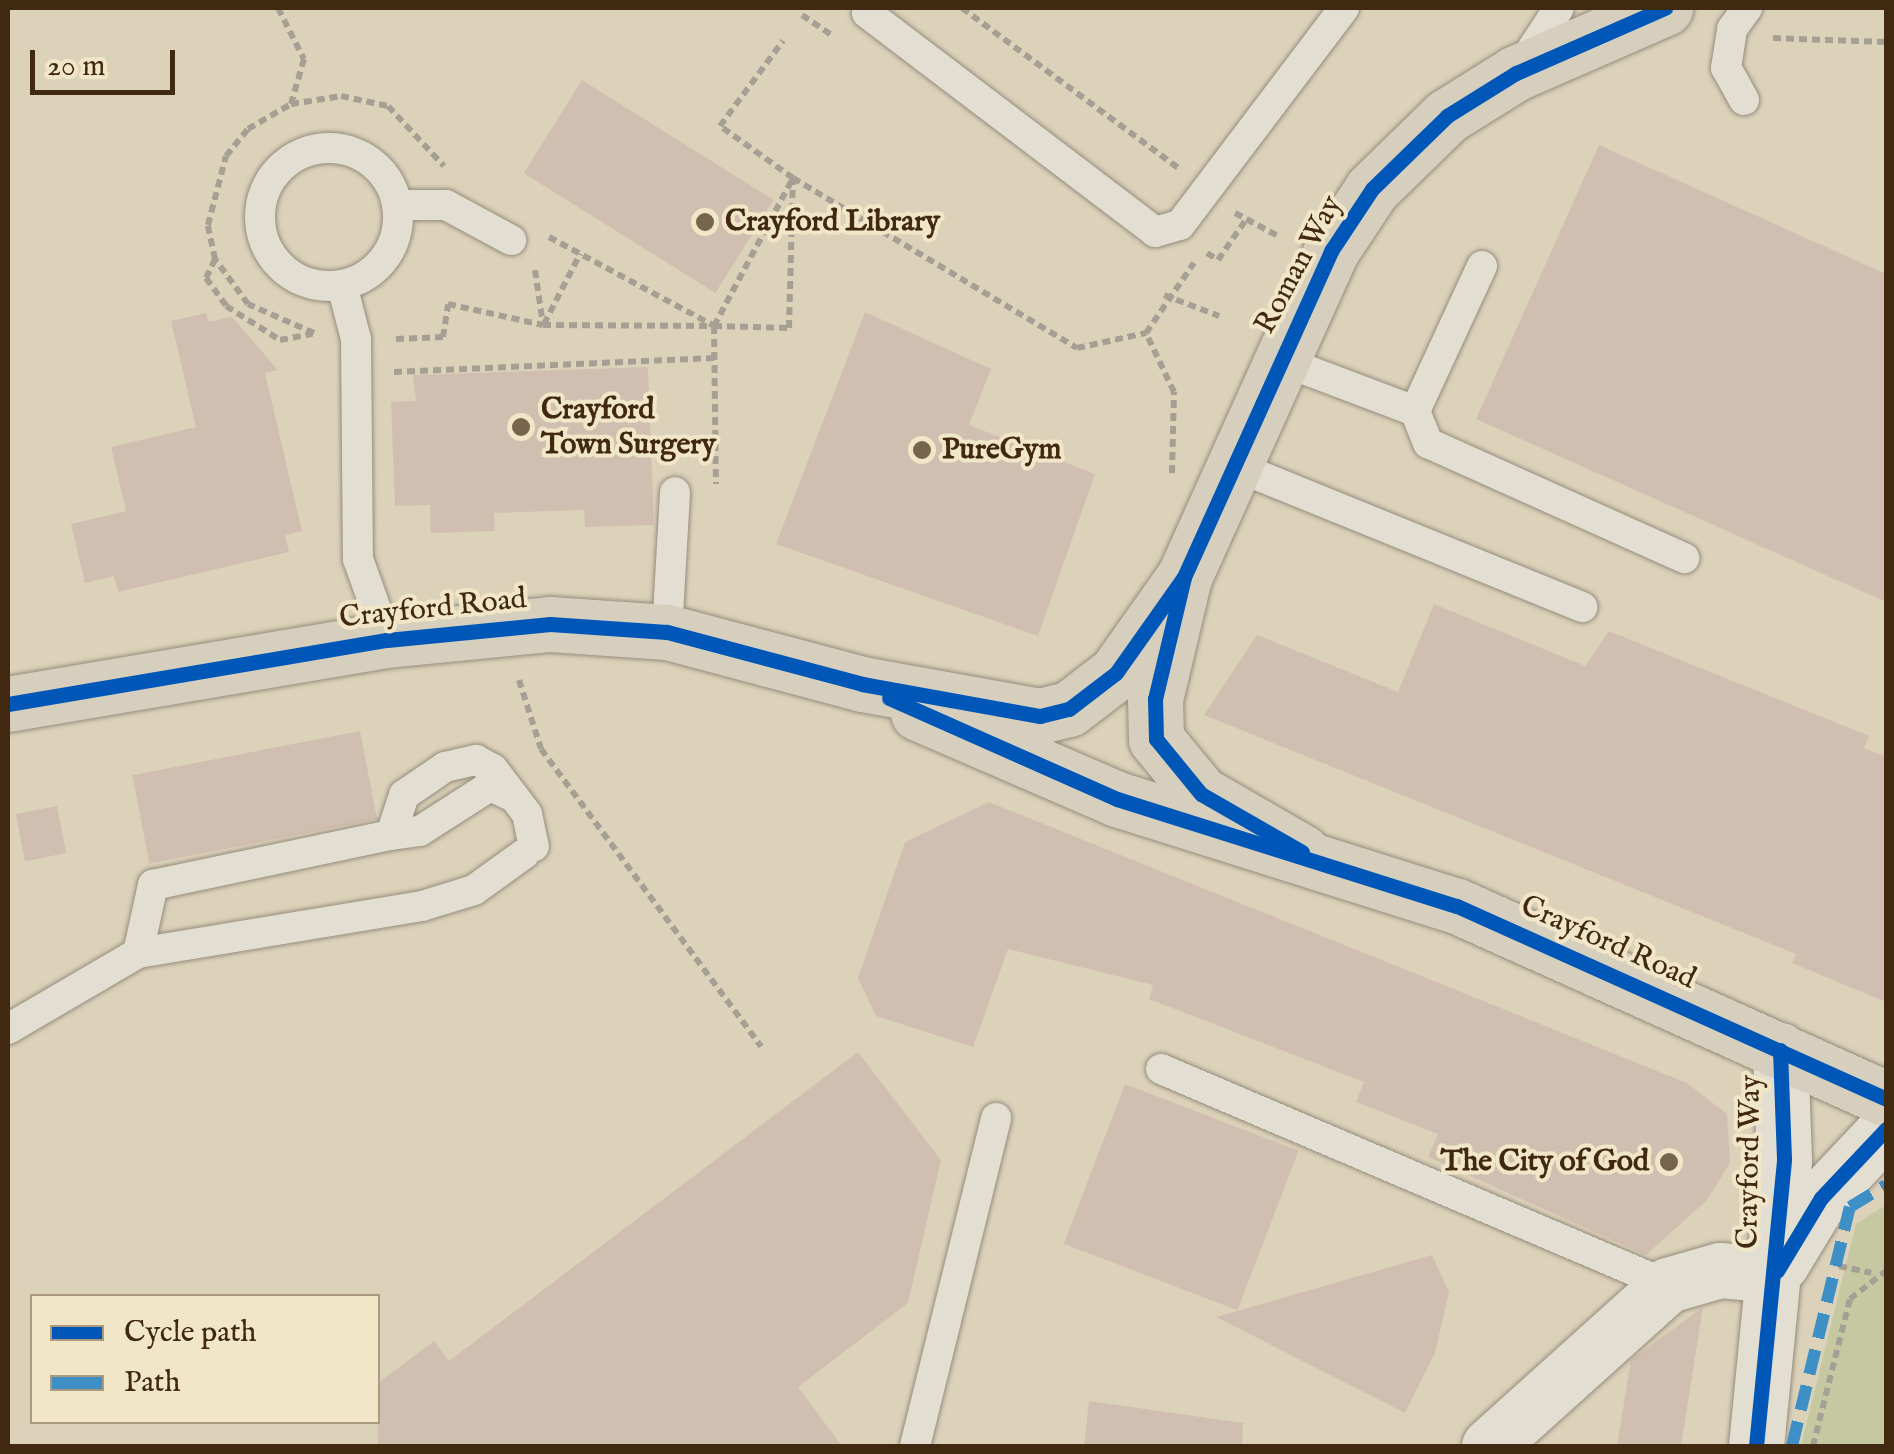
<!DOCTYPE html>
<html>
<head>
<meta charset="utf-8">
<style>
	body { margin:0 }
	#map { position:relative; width:1894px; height:1454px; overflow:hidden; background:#dcd2ba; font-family:"IM FELL English",serif }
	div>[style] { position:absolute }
	.green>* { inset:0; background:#c5c8a1 }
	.building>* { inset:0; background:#d0bfb0; transform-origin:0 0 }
	.path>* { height:6px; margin-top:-3px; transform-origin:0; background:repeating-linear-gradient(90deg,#a6a094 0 8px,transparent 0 13px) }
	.roads { filter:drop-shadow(0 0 2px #958c7c) drop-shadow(0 0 2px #958c7c) }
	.service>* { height:30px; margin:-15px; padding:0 15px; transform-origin:15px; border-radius:15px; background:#e3ded2 }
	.service>.ring { margin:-15px; padding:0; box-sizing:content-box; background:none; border:30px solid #e3ded2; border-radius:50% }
	.minor>* { height:55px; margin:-27.5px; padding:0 27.5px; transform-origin:27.5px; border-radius:27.5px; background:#e3ded2 }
	.secondary>* { height:55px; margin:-27.5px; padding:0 27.5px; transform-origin:27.5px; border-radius:27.5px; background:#e3ded2 }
	.primary>* { height:55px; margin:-27.5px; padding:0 27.5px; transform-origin:27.5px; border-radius:27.5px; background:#d7cfbd }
	.quiet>* { height:12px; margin-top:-6px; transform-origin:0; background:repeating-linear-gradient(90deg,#3f8fc7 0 25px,transparent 0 37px) }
	.cycleway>* { height:15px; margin:-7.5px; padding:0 7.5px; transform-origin:7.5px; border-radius:7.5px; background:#0057b8 }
	.dots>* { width:28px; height:28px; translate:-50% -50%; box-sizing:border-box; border:5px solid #f2e6c8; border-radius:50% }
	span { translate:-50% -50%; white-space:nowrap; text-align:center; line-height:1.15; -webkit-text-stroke:8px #f2e6c8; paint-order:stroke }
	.poi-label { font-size:30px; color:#412911; font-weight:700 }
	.left { translate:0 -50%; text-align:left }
	.right { translate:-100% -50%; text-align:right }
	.street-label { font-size:30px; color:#412911 }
	.frame { position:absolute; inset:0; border:10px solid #412911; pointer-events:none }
	.legend { position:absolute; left:30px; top:1294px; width:350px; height:130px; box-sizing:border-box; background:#f2e6c8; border:2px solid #ab9a7f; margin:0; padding:12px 18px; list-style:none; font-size:30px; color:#412911 }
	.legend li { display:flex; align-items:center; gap:20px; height:50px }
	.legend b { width:50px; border:2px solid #ab9a7f }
	.scale { position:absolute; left:30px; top:50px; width:145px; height:45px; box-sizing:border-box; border:5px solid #412911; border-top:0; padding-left:12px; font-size:30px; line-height:35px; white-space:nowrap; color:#412911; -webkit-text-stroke:8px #f2e6c8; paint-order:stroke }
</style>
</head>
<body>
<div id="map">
	<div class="green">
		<i style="clip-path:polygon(1886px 1205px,1886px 1446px,1801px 1446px,1856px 1224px)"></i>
	</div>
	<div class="building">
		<i style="left:582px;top:80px;width:226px;height:110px;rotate:32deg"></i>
		<i style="clip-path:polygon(1599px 145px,1886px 274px,1886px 602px,1476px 419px)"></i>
		<i style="clip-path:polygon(865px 312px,991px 369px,969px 425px,1095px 474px,1038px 636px,776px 544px)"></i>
		<i style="clip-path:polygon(206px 313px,209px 322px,232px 317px,278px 370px,265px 373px,302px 531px,285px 535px,289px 552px,118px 592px,114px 576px,85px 583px,71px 524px,126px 511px,111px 447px,196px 427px,171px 321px)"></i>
		<i style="clip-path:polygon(648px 367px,654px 525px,585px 527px,584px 510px,494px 513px,495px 531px,431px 533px,430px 505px,395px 506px,391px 402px,416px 401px,413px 375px)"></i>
		<i style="clip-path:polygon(1434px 604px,1585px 666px,1609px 631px,1869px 736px,1864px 748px,1886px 757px,1886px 1002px,1792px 963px,1796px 954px,1204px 715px,1257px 635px,1398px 692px)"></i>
		<i style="left:360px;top:731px;width:90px;height:232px;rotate:79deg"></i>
		<i style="clip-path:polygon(989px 802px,1687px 1083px,1727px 1114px,1730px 1163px,1707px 1200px,1646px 1255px,1428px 1157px,1438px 1134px,1356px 1102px,1364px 1082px,1149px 999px,1153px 985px,1008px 949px,973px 1047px,876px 1016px,858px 978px,905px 842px)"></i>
		<i style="left:57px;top:806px;width:48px;height:42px;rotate:79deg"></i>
		<i style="clip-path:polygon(858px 1052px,941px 1160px,908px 1303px,798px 1387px,842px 1446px,378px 1446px,378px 1383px,434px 1341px,449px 1361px)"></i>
		<i style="left:1125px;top:1084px;width:186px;height:171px;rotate:21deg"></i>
		<i style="clip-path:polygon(1432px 1255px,1449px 1292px,1435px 1353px,1405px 1413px,1216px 1317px)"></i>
		<i style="clip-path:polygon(1703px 1307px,1681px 1446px,1617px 1446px,1631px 1360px)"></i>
		<i style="clip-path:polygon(1089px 1401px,1243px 1423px,1242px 1446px,1084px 1446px)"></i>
	</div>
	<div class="path">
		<i style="left:278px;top:8px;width:57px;rotate:63deg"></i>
		<i style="left:304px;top:59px;width:47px;rotate:106.1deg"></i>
		<i style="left:962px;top:8px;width:269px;rotate:36.5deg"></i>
		<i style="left:802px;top:15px;width:37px;rotate:34deg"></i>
		<i style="left:1773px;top:38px;width:113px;rotate:2deg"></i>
		<i style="left:1235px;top:213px;width:51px;rotate:28.1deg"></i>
		<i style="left:549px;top:237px;width:187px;rotate:28.3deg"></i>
		<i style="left:714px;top:326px;width:75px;rotate:1.5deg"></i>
		<i style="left:789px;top:328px;width:150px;rotate:-88.5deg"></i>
		<i style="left:793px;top:178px;width:331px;rotate:30.9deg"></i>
		<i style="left:1077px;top:348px;width:71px;rotate:-12.3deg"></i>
		<i style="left:1207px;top:253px;width:13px;rotate:32deg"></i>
		<i style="left:1218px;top:260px;width:47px;rotate:-55.3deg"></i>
		<i style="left:215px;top:259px;width:21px;rotate:115deg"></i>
		<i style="left:206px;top:278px;width:34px;rotate:54deg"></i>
		<i style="left:226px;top:306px;width:64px;rotate:32.2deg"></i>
		<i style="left:280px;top:340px;width:33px;rotate:-11deg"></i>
		<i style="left:535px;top:270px;width:56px;rotate:81.7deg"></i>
		<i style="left:1164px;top:295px;width:59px;rotate:20.9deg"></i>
		<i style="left:544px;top:324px;width:79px;rotate:-62.8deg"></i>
		<i style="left:714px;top:326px;width:158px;rotate:89.3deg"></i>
		<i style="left:314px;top:333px;width:72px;rotate:-156.3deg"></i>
		<i style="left:248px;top:304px;width:56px;rotate:-126.3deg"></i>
		<i style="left:215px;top:259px;width:35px;rotate:-102deg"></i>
		<i style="left:208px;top:225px;width:71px;rotate:-75.4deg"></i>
		<i style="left:226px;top:156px;width:35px;rotate:-51deg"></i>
		<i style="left:248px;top:129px;width:50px;rotate:-30.2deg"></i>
		<i style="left:291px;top:104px;width:51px;rotate:-9.1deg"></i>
		<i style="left:341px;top:96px;width:48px;rotate:12deg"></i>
		<i style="left:388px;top:106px;width:82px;rotate:47deg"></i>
		<i style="left:396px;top:339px;width:47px;rotate:-2.4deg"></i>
		<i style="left:443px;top:337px;width:33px;rotate:-81deg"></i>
		<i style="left:448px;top:304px;width:97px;rotate:12.5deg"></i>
		<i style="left:543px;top:325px;width:171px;rotate:0.3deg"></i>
		<i style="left:714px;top:326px;width:168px;rotate:-61.9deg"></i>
		<i style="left:793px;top:178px;width:90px;rotate:-144.5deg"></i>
		<i style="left:720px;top:126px;width:106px;rotate:-53.5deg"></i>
		<i style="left:394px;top:372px;width:321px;rotate:-2.5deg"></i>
		<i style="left:1172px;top:473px;width:81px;rotate:-88.6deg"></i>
		<i style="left:1174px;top:392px;width:65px;rotate:-115.4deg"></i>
		<i style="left:1146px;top:333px;width:85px;rotate:-55.6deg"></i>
		<i style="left:519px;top:680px;width:72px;rotate:72.3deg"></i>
		<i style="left:541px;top:749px;width:370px;rotate:53.5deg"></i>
		<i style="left:1839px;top:1266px;width:33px;rotate:12deg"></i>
		<i style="left:1813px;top:1446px;width:152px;rotate:-75.9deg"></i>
		<i style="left:1850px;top:1299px;width:46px;rotate:-37.9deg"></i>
	</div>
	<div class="roads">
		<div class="service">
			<i style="left:871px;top:8px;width:6px;rotate:129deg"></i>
			<i style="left:867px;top:13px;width:362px;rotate:37.2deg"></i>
			<i style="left:1155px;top:232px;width:26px;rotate:-16deg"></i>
			<i style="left:1180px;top:225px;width:272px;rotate:-52.9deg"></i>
			<i style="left:1521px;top:66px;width:69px;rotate:-56.8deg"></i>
			<i style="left:1744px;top:100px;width:37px;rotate:-119deg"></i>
			<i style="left:1726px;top:68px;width:39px;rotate:-81deg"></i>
			<i style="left:1732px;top:29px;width:26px;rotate:-54deg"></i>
			<i class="ring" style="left:260px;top:148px;width:108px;height:108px"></i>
			<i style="left:397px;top:205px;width:49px"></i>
			<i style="left:446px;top:205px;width:74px;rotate:28.3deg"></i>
			<i style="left:1482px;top:266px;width:160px;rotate:114.8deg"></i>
			<i style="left:1415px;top:411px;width:35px;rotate:68deg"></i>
			<i style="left:1428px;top:443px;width:281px;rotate:24.2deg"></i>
			<i style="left:342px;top:285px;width:56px;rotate:75.5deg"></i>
			<i style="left:356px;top:339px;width:220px;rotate:89.5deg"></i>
			<i style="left:358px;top:559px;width:86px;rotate:70.3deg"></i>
			<i style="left:1280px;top:360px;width:144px;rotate:20.7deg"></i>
			<i style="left:1235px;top:466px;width:375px;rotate:22.1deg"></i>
			<i style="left:667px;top:632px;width:140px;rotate:-86.7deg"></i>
			<i style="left:391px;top:835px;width:29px;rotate:-8deg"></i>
			<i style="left:420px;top:831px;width:83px;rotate:-32.7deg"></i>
			<i style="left:490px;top:786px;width:26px;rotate:25deg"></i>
			<i style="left:138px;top:953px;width:70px;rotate:-77.6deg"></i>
			<i style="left:153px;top:885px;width:243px;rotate:-11.9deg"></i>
			<i style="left:391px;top:835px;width:42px;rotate:-72deg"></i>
			<i style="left:404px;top:795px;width:50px;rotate:-34.3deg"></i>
			<i style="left:445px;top:767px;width:32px;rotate:-13deg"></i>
			<i style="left:476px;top:760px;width:19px;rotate:28deg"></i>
			<i style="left:493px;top:769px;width:56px;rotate:52.9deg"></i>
			<i style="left:527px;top:814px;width:33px;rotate:78deg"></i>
			<i style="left:8px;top:1029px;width:151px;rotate:-30.3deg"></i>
			<i style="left:138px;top:953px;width:288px;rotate:-9.4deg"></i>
			<i style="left:422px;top:906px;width:54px;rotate:-17.1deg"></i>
			<i style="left:474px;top:890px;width:62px;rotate:-35.8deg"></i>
			<i style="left:1161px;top:1069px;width:551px;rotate:23.08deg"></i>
			<i style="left:915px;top:1446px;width:338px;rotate:-76.1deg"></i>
		</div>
		<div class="minor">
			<i style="left:1489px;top:1446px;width:241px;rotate:-42deg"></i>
			<i style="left:1668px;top:1285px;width:54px;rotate:-16.1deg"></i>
			<i style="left:1720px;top:1270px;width:54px;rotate:5.3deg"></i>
		</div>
		<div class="secondary">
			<i style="left:1781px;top:1264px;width:77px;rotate:-58.8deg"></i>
			<i style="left:1821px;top:1198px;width:95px;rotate:-46.7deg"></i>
			<i style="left:1756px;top:1446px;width:288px;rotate:-84.4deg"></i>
			<i style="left:1784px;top:1159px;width:109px;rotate:-92.1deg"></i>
		</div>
		<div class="primary">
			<i style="left:8px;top:704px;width:384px;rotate:-9.6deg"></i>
			<i style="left:387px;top:640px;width:164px;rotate:-5.6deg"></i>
			<i style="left:550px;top:624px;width:117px;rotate:3.9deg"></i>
			<i style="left:667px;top:632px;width:202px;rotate:14.9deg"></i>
			<i style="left:862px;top:684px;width:181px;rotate:10.2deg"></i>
			<i style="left:1040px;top:716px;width:30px;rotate:-14deg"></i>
			<i style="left:1069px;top:709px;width:59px;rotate:-37.5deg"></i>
			<i style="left:1116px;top:673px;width:118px;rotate:-54.7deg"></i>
			<i style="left:918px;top:713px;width:217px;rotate:23.4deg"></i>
			<i style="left:1117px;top:799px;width:356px;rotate:17.5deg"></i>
			<i style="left:1457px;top:906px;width:470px;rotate:24.2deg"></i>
			<i style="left:1302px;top:852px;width:116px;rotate:-150.1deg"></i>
			<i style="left:1201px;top:794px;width:71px;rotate:-129.3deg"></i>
			<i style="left:1156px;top:739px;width:40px;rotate:-91.4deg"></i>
			<i style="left:1155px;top:699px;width:125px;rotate:-76.6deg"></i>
			<i style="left:1184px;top:577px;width:358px;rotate:-65.7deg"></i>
			<i style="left:1331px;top:251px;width:74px;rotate:-56.5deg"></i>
			<i style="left:1372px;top:189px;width:105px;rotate:-44.2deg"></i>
			<i style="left:1447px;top:116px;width:81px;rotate:-31.9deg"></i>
			<i style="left:1516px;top:73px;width:163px;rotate:-23.6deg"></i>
		</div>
	</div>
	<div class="quiet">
		<i style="left:1792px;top:1446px;width:246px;rotate:-76.4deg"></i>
		<i style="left:1850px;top:1207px;width:42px;rotate:-31.4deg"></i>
	</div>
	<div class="cycleway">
		<i style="left:889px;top:698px;width:249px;rotate:23.9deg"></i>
		<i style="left:1117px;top:799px;width:356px;rotate:17.5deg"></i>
		<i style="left:1457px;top:906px;width:470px;rotate:24.2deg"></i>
		<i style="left:8px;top:704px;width:384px;rotate:-9.6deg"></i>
		<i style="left:387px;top:640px;width:164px;rotate:-5.6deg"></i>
		<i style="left:550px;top:624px;width:117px;rotate:3.9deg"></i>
		<i style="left:667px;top:632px;width:202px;rotate:14.9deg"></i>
		<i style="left:862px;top:684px;width:181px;rotate:10.2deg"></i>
		<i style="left:1040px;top:716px;width:30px;rotate:-14deg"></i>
		<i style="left:1069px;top:709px;width:59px;rotate:-37.5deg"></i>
		<i style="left:1116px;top:673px;width:118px;rotate:-54.7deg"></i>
		<i style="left:1302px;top:852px;width:116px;rotate:-150.1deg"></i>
		<i style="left:1201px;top:794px;width:71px;rotate:-129.3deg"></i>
		<i style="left:1156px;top:739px;width:40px;rotate:-91.4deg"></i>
		<i style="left:1155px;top:699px;width:125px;rotate:-76.6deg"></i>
		<i style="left:1184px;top:577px;width:358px;rotate:-65.7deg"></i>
		<i style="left:1331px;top:251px;width:74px;rotate:-56.5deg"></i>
		<i style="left:1372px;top:189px;width:105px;rotate:-44.2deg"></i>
		<i style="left:1447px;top:116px;width:81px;rotate:-31.9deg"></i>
		<i style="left:1516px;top:73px;width:163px;rotate:-23.6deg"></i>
		<i style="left:1777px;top:1271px;width:85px;rotate:-58.9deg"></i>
		<i style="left:1821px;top:1198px;width:95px;rotate:-46.7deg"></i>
		<i style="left:1756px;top:1446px;width:288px;rotate:-84.4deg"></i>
		<i style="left:1784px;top:1159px;width:109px;rotate:-92.1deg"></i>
	</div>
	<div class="dots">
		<i style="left:705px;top:222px;background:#77644c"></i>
		<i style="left:521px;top:427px;background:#77644c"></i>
		<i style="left:922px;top:450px;background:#77644c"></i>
		<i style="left:1669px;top:1162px;background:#77644c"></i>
	</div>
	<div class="poi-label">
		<span class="left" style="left:725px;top:222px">Crayford Library</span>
		<span class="left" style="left:541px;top:427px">Crayford<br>Town Surgery</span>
		<span class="left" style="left:942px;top:450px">PureGym</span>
		<span class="right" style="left:1649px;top:1162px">The City of God</span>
	</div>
	<div class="street-label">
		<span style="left:1299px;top:265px;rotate:-62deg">Roman Way</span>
		<span style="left:433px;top:609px;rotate:-6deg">Crayford Road</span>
		<span style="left:1608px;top:943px;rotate:24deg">Crayford Road</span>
		<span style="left:1750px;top:1162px;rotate:-89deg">Crayford Way</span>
	</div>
	<div class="frame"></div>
	<ul class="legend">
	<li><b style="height:12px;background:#0057b8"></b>Cycle path</li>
	<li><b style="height:12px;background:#3f8fc7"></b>Path</li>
	</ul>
	<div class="scale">20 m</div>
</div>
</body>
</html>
